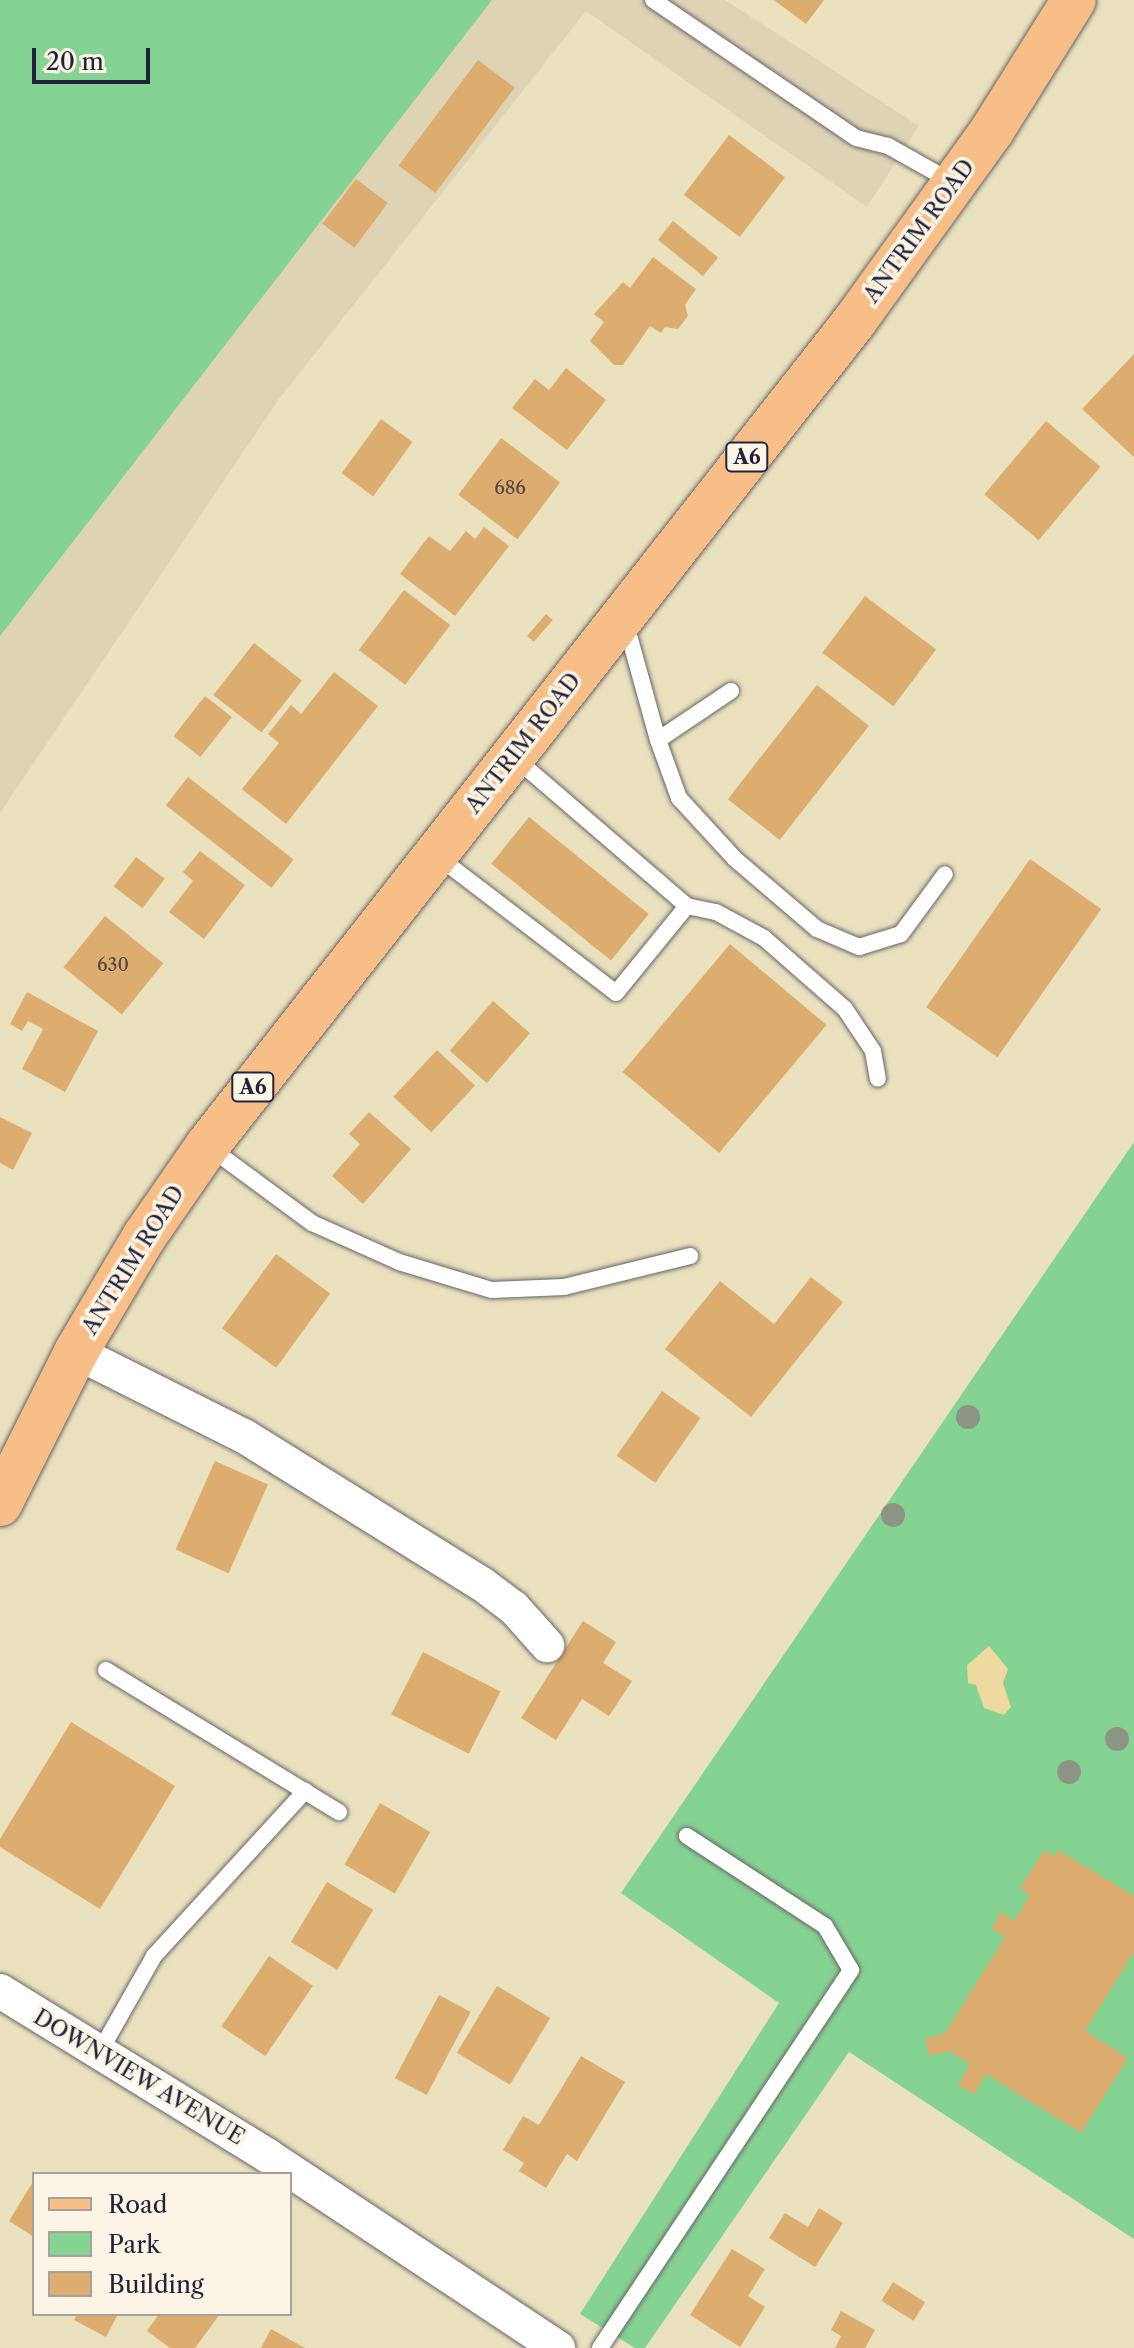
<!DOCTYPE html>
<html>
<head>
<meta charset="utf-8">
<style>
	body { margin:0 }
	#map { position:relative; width:1134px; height:2348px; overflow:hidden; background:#eae1be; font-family:"Libre Caslon Text",serif }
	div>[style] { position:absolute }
	.built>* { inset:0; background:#dfd3b5 }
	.green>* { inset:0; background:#85d392 }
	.sand>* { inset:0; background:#eeda9e }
	.building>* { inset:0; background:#dcad6e; transform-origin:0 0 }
	.roads { filter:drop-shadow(0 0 2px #686569) drop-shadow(0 0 2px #686569) }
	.lane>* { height:16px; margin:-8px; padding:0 8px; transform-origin:8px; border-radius:8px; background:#fff }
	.street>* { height:34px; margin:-17px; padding:0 17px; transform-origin:17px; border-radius:17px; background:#fff }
	.primary>* { height:44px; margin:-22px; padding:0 22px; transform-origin:22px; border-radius:22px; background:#f7be88 }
	.trees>* { width:24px; height:24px; margin:-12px; border-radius:50%; background:#8c9584 }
	span { translate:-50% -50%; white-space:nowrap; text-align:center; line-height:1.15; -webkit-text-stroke:7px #fcf5e5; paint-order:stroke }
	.number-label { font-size:18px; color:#504548 }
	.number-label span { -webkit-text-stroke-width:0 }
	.shield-label span { padding:2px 6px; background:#fcf5e5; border:2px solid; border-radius:6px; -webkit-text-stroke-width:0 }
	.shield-label { font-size:20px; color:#22223b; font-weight:700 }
	.street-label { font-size:22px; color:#22223b }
	.legend { position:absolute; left:32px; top:2172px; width:260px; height:144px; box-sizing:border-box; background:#fcf5e5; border:2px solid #a5a1a1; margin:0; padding:10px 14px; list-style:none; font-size:24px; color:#22223b }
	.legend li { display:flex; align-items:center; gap:16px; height:40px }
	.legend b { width:40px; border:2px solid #a5a1a1 }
	.scale { position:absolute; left:32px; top:48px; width:118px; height:36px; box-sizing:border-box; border:4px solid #22223b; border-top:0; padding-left:10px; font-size:24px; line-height:28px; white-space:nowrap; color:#22223b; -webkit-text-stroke:6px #fcf5e5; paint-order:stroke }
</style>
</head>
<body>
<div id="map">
	<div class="built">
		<i style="clip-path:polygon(0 0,725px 0,919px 126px,867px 207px,586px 11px,279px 399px,0 813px)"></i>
	</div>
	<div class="green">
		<i style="clip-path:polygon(0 0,492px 0,0 636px)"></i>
		<i style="clip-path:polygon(1134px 1142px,1134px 2239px,849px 2052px,645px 2348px,635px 2348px,580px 2314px,779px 2003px,621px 1893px)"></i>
	</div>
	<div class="sand">
		<i style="clip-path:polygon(989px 1646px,1008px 1669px,1003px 1683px,1011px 1707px,1004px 1715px,984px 1708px,976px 1685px,968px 1683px,967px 1665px)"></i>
	</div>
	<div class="building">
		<i style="clip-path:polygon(774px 0,824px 0,806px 24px)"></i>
		<i style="left:478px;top:60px;width:46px;height:132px;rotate:37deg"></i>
		<i style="left:729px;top:135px;width:70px;height:75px;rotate:37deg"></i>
		<i style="left:356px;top:179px;width:40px;height:56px;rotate:37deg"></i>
		<i style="left:673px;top:221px;width:58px;height:24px;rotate:39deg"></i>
		<i style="clip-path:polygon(653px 257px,696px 289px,685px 305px,688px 316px,678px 329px,665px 327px,661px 333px,650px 326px,623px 365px,614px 365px,590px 341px,604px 322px,594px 314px,623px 282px,630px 288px)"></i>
		<i style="clip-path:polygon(1134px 354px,1134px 457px,1082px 409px)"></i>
		<i style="clip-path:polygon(566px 368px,606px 400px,567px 450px,512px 408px,535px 379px,549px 390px)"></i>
		<i style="left:381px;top:419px;width:39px;height:67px;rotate:36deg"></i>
		<i style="left:1046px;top:421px;width:71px;height:96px;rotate:40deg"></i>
		<i style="left:501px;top:438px;width:74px;height:71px;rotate:37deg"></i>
		<i style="clip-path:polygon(484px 527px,509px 546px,455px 616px,400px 574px,429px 536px,450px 551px,466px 531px,475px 539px)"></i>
		<i style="left:404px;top:590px;width:58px;height:75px;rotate:37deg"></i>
		<i style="left:865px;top:596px;width:89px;height:71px;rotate:37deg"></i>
		<i style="left:546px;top:614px;width:9px;height:29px;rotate:41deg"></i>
		<i style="left:254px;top:643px;width:61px;height:66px;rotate:38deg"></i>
		<i style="clip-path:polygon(334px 672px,378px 706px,286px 824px,242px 789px,279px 743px,268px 734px,291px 705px,301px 714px)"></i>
		<i style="left:817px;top:685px;width:66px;height:145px;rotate:38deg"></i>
		<i style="left:205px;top:696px;width:34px;height:51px;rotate:38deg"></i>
		<i style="left:188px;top:777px;width:134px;height:36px;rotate:38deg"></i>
		<i style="left:529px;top:817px;width:154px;height:60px;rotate:39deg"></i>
		<i style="clip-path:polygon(200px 851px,245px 885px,204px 939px,169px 912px,193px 881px,183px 872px)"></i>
		<i style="left:136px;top:857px;width:36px;height:37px;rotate:37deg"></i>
		<i style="left:1030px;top:859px;width:87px;height:181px;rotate:35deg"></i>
		<i style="left:105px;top:916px;width:75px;height:66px;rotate:39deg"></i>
		<i style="left:730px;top:944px;width:126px;height:167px;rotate:40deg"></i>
		<i style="clip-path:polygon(27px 992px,98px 1031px,65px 1092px,22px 1069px,43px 1029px,28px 1021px,22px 1031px,10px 1024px)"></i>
		<i style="left:493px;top:1001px;width:49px;height:66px;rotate:41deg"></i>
		<i style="left:437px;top:1050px;width:52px;height:64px;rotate:43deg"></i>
		<i style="clip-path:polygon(369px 1112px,411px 1149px,363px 1204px,332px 1176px,360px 1144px,349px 1134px)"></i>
		<i style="clip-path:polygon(0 1117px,32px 1133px,13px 1170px,0 1163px)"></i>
		<i style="left:276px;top:1254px;width:67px;height:92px;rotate:36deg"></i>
		<i style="clip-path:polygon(811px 1277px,843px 1302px,751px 1417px,665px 1349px,720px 1281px,774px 1324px)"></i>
		<i style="left:662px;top:1391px;width:47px;height:79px;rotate:35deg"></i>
		<i style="left:215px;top:1461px;width:58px;height:97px;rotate:24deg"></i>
		<i style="clip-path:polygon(583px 1621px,616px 1642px,603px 1663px,632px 1681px,609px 1716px,582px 1699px,556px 1740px,521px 1718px)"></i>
		<i style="left:423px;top:1652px;width:87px;height:70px;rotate:27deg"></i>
		<i style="clip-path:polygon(71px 1722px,175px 1786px,100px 1909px,0 1847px,0 1839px)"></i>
		<i style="left:380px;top:1803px;width:58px;height:71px;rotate:30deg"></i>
		<i style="clip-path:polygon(1044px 1850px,1054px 1857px,1058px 1850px,1134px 1896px,1134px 1952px,1085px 2031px,1128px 2058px,1081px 2133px,986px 2074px,974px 2094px,958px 2085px,970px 2064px,949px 2051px,929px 2056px,925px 2039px,945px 2033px,1005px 1937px,991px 1928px,1001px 1912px,1014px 1921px,1030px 1895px,1020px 1888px)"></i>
		<i style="left:327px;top:1882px;width:54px;height:70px;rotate:31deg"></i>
		<i style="left:269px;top:1956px;width:53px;height:85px;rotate:34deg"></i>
		<i style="left:497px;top:1986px;width:62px;height:78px;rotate:31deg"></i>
		<i style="left:439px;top:1995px;width:36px;height:94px;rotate:28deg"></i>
		<i style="clip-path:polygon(581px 2056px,625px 2082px,577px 2161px,567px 2154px,546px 2188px,519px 2171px,524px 2163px,503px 2150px,523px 2116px,539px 2125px)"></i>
		<i style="clip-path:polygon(34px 2180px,34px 2237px,9px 2221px)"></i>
		<i style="clip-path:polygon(819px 2208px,843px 2223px,815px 2267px,769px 2238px,785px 2213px,808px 2227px)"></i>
		<i style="clip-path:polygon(732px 2249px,765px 2269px,748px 2296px,765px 2307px,740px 2347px,690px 2315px)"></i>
		<i style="left:893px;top:2282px;width:38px;height:22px;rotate:32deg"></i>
		<i style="clip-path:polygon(841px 2311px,875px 2330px,865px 2348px,835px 2348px,841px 2336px,831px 2330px)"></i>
		<i style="clip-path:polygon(77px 2314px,118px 2314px,106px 2337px,74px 2320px)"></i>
		<i style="clip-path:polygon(159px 2314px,220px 2314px,195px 2348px,170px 2348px,147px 2331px)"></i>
		<i style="clip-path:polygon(271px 2329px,305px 2348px,261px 2348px)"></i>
	</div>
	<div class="roads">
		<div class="lane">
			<i style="left:653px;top:0;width:245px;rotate:34.2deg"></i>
			<i style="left:856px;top:138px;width:33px;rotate:14deg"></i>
			<i style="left:888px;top:146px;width:76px;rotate:29.3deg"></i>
			<i style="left:625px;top:621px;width:123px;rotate:74.5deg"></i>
			<i style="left:658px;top:740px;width:88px;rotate:-33.9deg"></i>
			<i style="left:658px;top:740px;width:62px;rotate:70.1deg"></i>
			<i style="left:679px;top:798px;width:83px;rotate:47.4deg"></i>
			<i style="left:735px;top:859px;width:108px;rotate:40.5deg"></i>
			<i style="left:817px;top:929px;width:46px;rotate:23.2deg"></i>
			<i style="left:859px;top:947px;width:44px;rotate:-17.2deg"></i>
			<i style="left:901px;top:934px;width:74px;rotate:-53.7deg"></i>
			<i style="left:437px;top:856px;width:225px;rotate:37.4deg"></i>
			<i style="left:616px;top:993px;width:112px;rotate:-50.8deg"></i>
			<i style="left:687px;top:906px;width:227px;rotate:-139.3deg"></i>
			<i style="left:687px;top:906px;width:30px;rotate:12deg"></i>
			<i style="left:716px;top:912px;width:55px;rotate:28.4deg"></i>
			<i style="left:764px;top:938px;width:108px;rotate:41.2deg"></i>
			<i style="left:845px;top:1009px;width:50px;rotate:56.3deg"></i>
			<i style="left:873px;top:1051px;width:28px;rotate:80deg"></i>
			<i style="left:209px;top:1147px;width:128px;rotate:36.4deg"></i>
			<i style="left:312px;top:1223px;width:95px;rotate:24.1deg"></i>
			<i style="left:399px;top:1262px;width:97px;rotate:16.8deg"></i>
			<i style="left:492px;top:1290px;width:72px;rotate:-2.4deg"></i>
			<i style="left:564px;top:1287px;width:130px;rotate:-13.8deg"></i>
			<i style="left:106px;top:1670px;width:273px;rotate:31.4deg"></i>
			<i style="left:99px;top:2053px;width:112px;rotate:-60.4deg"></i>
			<i style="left:154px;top:1956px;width:224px;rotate:-47.5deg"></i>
			<i style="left:600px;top:2348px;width:454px;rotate:-56.4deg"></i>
			<i style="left:851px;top:1970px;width:51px;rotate:-120.6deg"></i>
			<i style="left:825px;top:1926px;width:165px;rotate:-146.9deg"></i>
		</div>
		<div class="street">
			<i style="left:76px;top:1352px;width:188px;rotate:26.6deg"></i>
			<i style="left:244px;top:1436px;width:280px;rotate:31.9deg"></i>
			<i style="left:482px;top:1584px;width:40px;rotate:37deg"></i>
			<i style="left:514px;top:1608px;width:50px;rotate:48.3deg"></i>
			<i style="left:0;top:1991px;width:315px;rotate:31.6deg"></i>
			<i style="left:268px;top:2156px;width:348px;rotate:33.5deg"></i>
		</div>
		<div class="primary">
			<i style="left:0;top:1504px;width:170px;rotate:-63.4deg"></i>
			<i style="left:76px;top:1352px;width:134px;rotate:-59.4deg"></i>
			<i style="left:144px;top:1237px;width:111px;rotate:-55.3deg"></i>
			<i style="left:207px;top:1146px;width:1048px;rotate:-51.86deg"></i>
			<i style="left:854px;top:322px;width:238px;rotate:-54.2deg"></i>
			<i style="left:993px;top:129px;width:152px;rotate:-57.9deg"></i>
		</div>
	</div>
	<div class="trees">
		<i style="left:968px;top:1417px"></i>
		<i style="left:893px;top:1515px"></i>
		<i style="left:1117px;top:1739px"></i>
		<i style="left:1069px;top:1772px"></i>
	</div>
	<div class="number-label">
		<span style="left:510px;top:488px">686</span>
		<span style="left:113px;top:965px">630</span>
	</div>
	<div class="shield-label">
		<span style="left:747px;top:457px">A6</span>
		<span style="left:253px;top:1087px">A6</span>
	</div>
	<div class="street-label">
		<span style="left:919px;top:231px;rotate:-54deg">ANTRIM ROAD</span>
		<span style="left:523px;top:743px;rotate:-52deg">ANTRIM ROAD</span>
		<span style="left:133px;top:1260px;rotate:-58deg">ANTRIM ROAD</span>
		<span style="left:139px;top:2077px;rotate:31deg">DOWNVIEW AVENUE</span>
	</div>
	<ul class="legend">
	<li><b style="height:10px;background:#f7be88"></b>Road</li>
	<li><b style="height:22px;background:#85d392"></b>Park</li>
	<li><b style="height:22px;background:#dcad6e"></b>Building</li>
	</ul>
	<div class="scale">20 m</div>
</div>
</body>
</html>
